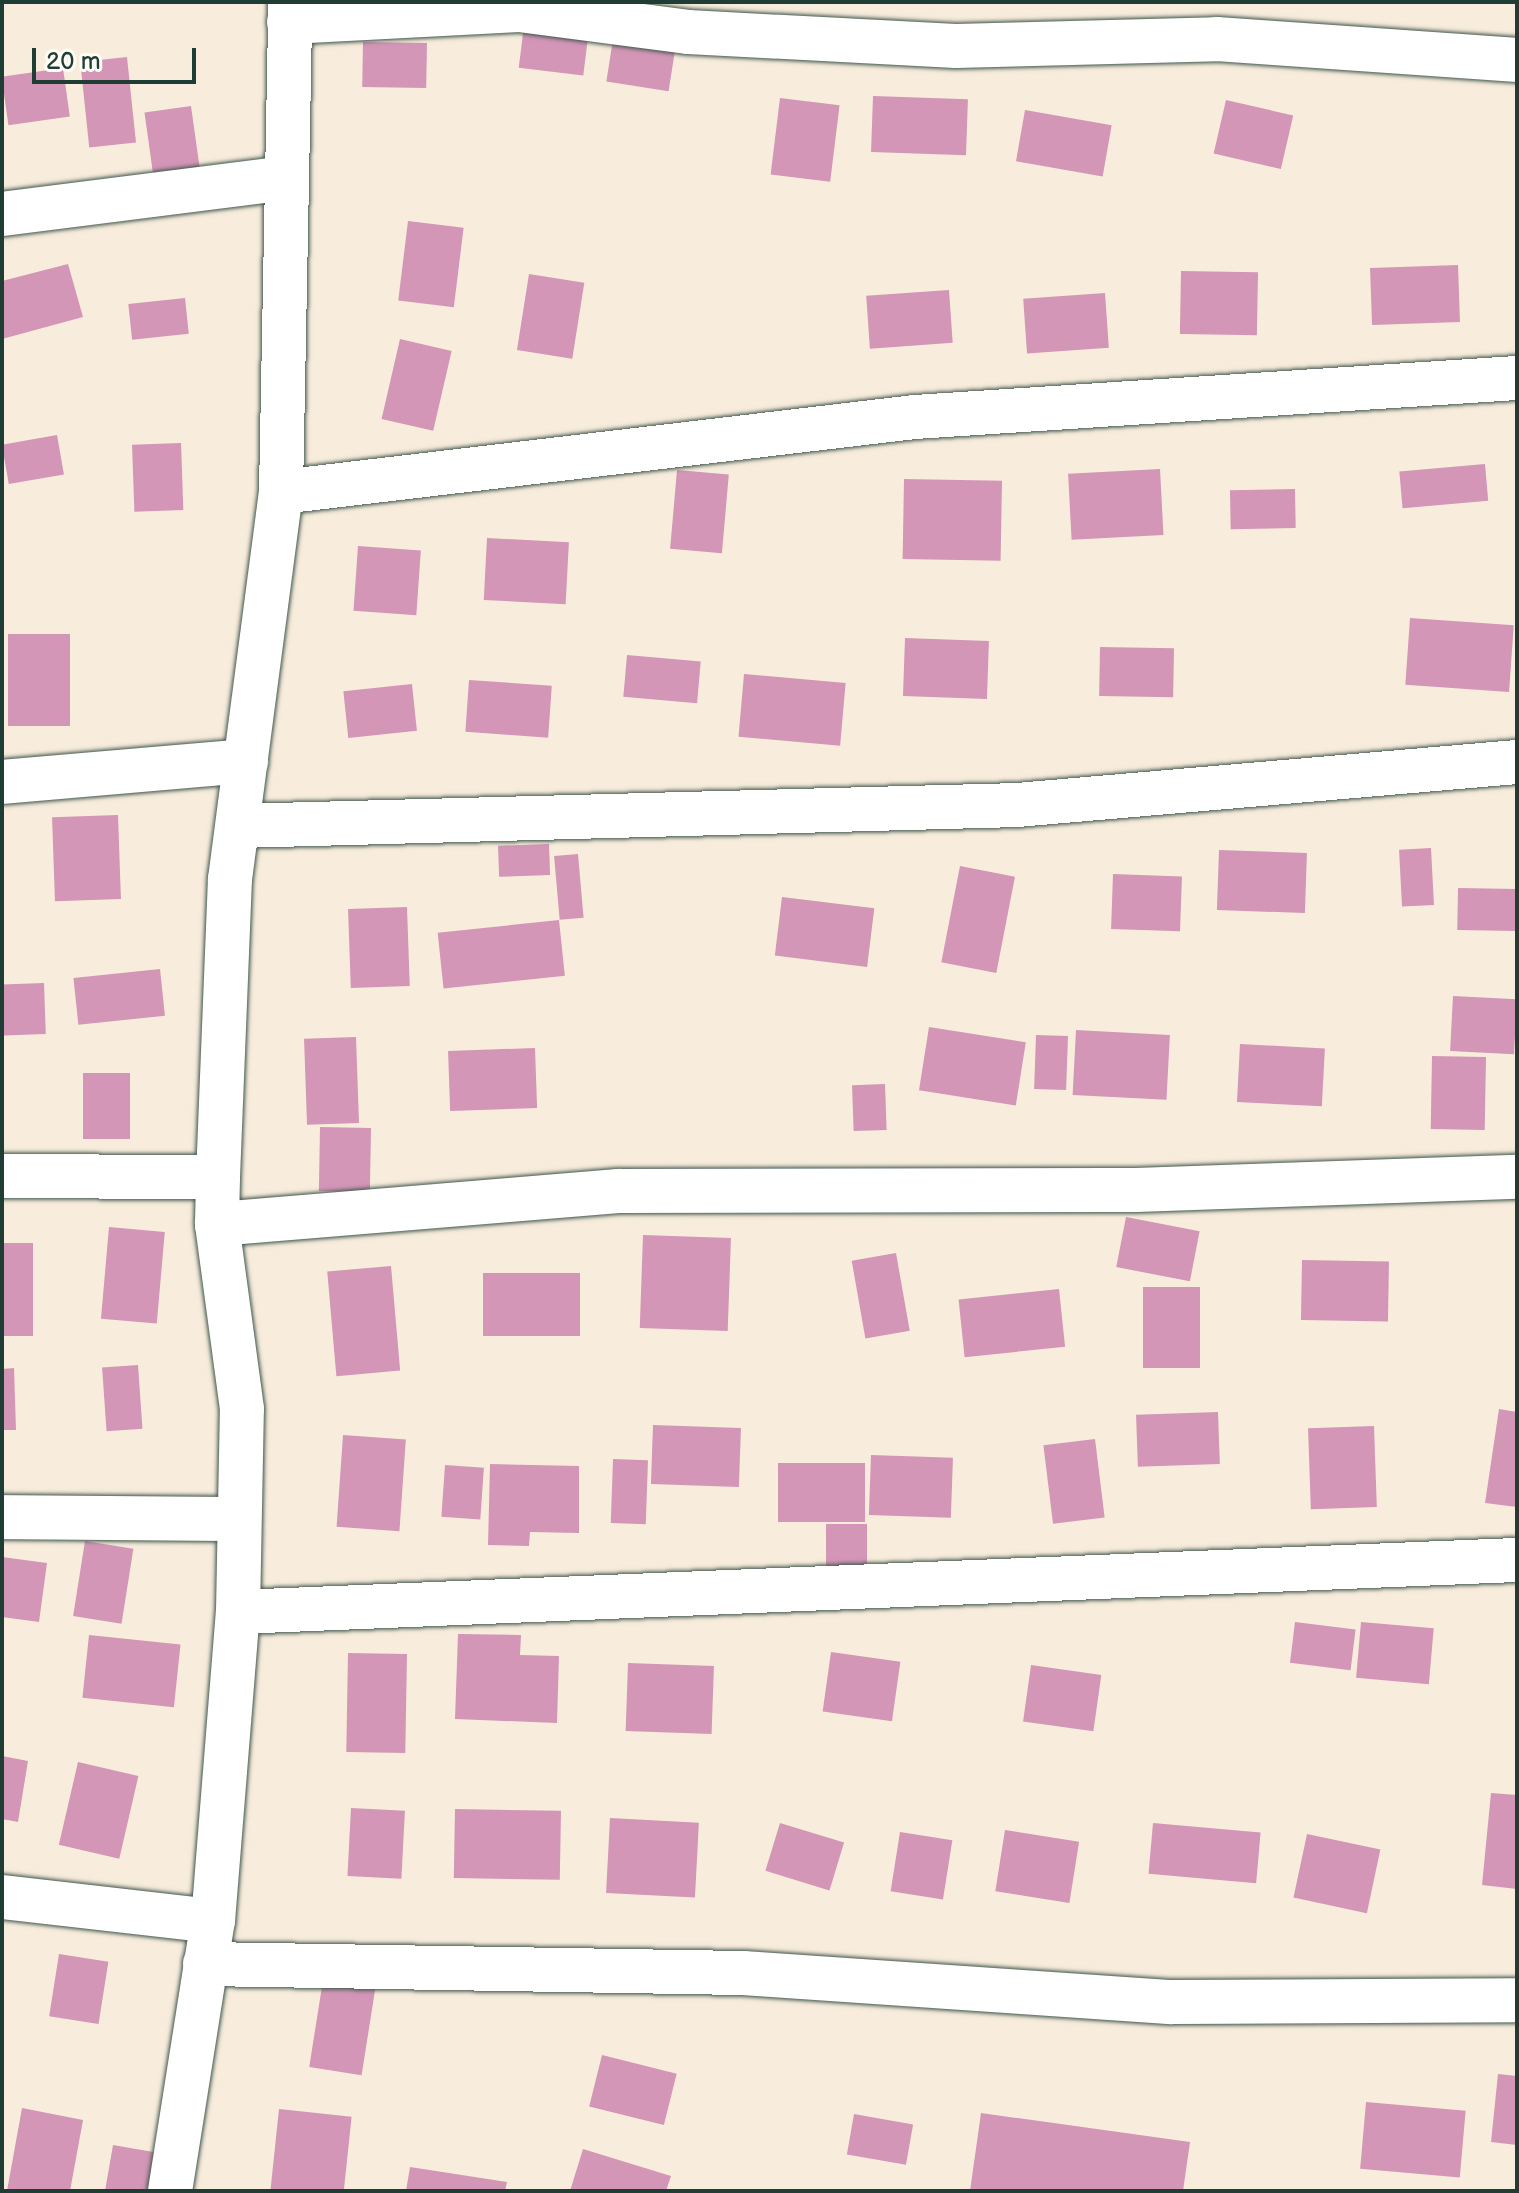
<!DOCTYPE html>
<html>
<head>
<meta charset="utf-8">
<style>
	body { margin:0 }
	#map { position:relative; width:1519px; height:2193px; overflow:hidden; background:#f8eddc; font-family:"Balsamiq Sans",sans-serif }
	div>[style] { position:absolute }
	.building>* { inset:0; background:#d396b7; transform-origin:0 0 }
	.roads { filter:drop-shadow(0 0 2px #40574d) drop-shadow(0 0 2px #40574d) }
	.minor>* { height:44px; margin:-22px; padding:0 22px; transform-origin:22px; border-radius:22px; background:#fff }
	span { translate:-50% -50%; white-space:nowrap; text-align:center; line-height:1.15; -webkit-text-stroke:6px #fdfcf7; paint-order:stroke }
	.frame { position:absolute; inset:0; border:4px solid #1f3d34; pointer-events:none }
	.scale { position:absolute; left:32px; top:48px; width:164px; height:36px; box-sizing:border-box; border:4px solid #1f3d34; border-top:0; padding-left:10px; font-size:24px; line-height:28px; white-space:nowrap; color:#1f3d34; -webkit-text-stroke:6px #fdfcf7; paint-order:stroke }
</style>
</head>
<body>
<div id="map">
	<div class="building">
		<i style="left:524px;top:25px;width:65px;height:43px;rotate:7deg"></i>
		<i style="left:614px;top:33px;width:63px;height:49px;rotate:9deg"></i>
		<i style="left:363px;top:42px;width:64px;height:45px;rotate:1deg"></i>
		<i style="left:127px;top:57px;width:86px;height:47px;rotate:84deg"></i>
		<i style="left:63px;top:68px;width:49px;height:62px;rotate:82deg"></i>
		<i style="left:873px;top:96px;width:95px;height:56px;rotate:2deg"></i>
		<i style="left:780px;top:98px;width:60px;height:77px;rotate:7deg"></i>
		<i style="left:1226px;top:100px;width:69px;height:55px;rotate:13deg"></i>
		<i style="left:191px;top:106px;width:64px;height:47px;rotate:82deg"></i>
		<i style="left:1025px;top:110px;width:88px;height:52px;rotate:10deg"></i>
		<i style="left:408px;top:221px;width:56px;height:80px;rotate:7deg"></i>
		<i style="clip-path:polygon(68px 264px,83px 317px,2px 339px,2px 281px)"></i>
		<i style="left:1458px;top:265px;width:57px;height:88px;rotate:88deg"></i>
		<i style="left:1181px;top:271px;width:77px;height:63px;rotate:1deg"></i>
		<i style="left:529px;top:274px;width:56px;height:77px;rotate:9deg"></i>
		<i style="left:949px;top:290px;width:53px;height:83px;rotate:86deg"></i>
		<i style="left:1105px;top:293px;width:55px;height:82px;rotate:86deg"></i>
		<i style="left:185px;top:298px;width:36px;height:57px;rotate:84deg"></i>
		<i style="left:400px;top:339px;width:53px;height:82px;rotate:13deg"></i>
		<i style="left:57px;top:435px;width:40px;height:56px;rotate:80deg"></i>
		<i style="left:181px;top:443px;width:67px;height:49px;rotate:88deg"></i>
		<i style="left:1485px;top:464px;width:37px;height:86px;rotate:85deg"></i>
		<i style="left:1160px;top:469px;width:66px;height:92px;rotate:87deg"></i>
		<i style="left:677px;top:470px;width:52px;height:79px;rotate:5deg"></i>
		<i style="left:904px;top:479px;width:98px;height:80px;rotate:1deg"></i>
		<i style="left:1295px;top:489px;width:39px;height:65px;rotate:89deg"></i>
		<i style="left:487px;top:538px;width:82px;height:62px;rotate:3deg"></i>
		<i style="left:358px;top:546px;width:63px;height:65px;rotate:4deg"></i>
		<i style="left:1410px;top:618px;width:104px;height:67px;rotate:4deg"></i>
		<i style="left:8px;top:634px;width:62px;height:92px"></i>
		<i style="left:905px;top:638px;width:84px;height:58px;rotate:2deg"></i>
		<i style="left:1100px;top:647px;width:74px;height:49px;rotate:1deg"></i>
		<i style="left:627px;top:655px;width:74px;height:42px;rotate:5deg"></i>
		<i style="left:744px;top:674px;width:102px;height:63px;rotate:5deg"></i>
		<i style="left:469px;top:680px;width:83px;height:52px;rotate:4deg"></i>
		<i style="left:412px;top:684px;width:47px;height:69px;rotate:84deg"></i>
		<i style="left:118px;top:815px;width:84px;height:66px;rotate:88deg"></i>
		<i style="left:549px;top:844px;width:31px;height:51px;rotate:88deg"></i>
		<i style="left:1431px;top:848px;width:57px;height:32px;rotate:87deg"></i>
		<i style="left:1219px;top:850px;width:88px;height:60px;rotate:2deg"></i>
		<i style="left:578px;top:854px;width:64px;height:24px;rotate:85deg"></i>
		<i style="left:960px;top:866px;width:56px;height:98px;rotate:11deg"></i>
		<i style="left:1113px;top:874px;width:69px;height:55px;rotate:2deg"></i>
		<i style="left:1458px;top:888px;width:59px;height:42px;rotate:1deg"></i>
		<i style="left:782px;top:897px;width:93px;height:59px;rotate:7deg"></i>
		<i style="left:407px;top:907px;width:79px;height:59px;rotate:88deg"></i>
		<i style="left:559px;top:920px;width:56px;height:122px;rotate:84deg"></i>
		<i style="left:160px;top:969px;width:47px;height:87px;rotate:84deg"></i>
		<i style="left:44px;top:983px;width:51px;height:42px;rotate:88deg"></i>
		<i style="left:1453px;top:996px;width:64px;height:55px;rotate:3deg"></i>
		<i style="left:929px;top:1027px;width:98px;height:64px;rotate:9deg"></i>
		<i style="left:1076px;top:1030px;width:94px;height:65px;rotate:3deg"></i>
		<i style="left:1036px;top:1035px;width:32px;height:54px;rotate:2deg"></i>
		<i style="left:356px;top:1037px;width:86px;height:52px;rotate:88deg"></i>
		<i style="left:1240px;top:1044px;width:85px;height:58px;rotate:3deg"></i>
		<i style="left:535px;top:1048px;width:60px;height:87px;rotate:88deg"></i>
		<i style="left:1432px;top:1056px;width:54px;height:73px;rotate:1deg"></i>
		<i style="left:83px;top:1073px;width:47px;height:66px"></i>
		<i style="left:885px;top:1084px;width:46px;height:33px;rotate:88deg"></i>
		<i style="left:320px;top:1127px;width:51px;height:64px;rotate:1deg"></i>
		<i style="left:1126px;top:1217px;width:75px;height:51px;rotate:11deg"></i>
		<i style="left:109px;top:1227px;width:56px;height:92px;rotate:5deg"></i>
		<i style="left:643px;top:1235px;width:88px;height:93px;rotate:2deg"></i>
		<i style="left:2px;top:1243px;width:31px;height:93px"></i>
		<i style="left:896px;top:1253px;width:79px;height:45px;rotate:80deg"></i>
		<i style="left:1302px;top:1260px;width:87px;height:60px;rotate:1deg"></i>
		<i style="left:391px;top:1266px;width:105px;height:64px;rotate:85deg"></i>
		<i style="left:483px;top:1273px;width:97px;height:63px"></i>
		<i style="left:1143px;top:1287px;width:57px;height:81px"></i>
		<i style="left:1059px;top:1289px;width:58px;height:101px;rotate:84deg"></i>
		<i style="left:138px;top:1365px;width:64px;height:36px;rotate:86deg"></i>
		<i style="clip-path:polygon(14px 1368px,16px 1430px,2px 1430px,2px 1369px)"></i>
		<i style="clip-path:polygon(1499px 1409px,1517px 1412px,1517px 1507px,1485px 1503px)"></i>
		<i style="left:1218px;top:1412px;width:52px;height:82px;rotate:88deg"></i>
		<i style="left:653px;top:1425px;width:88px;height:59px;rotate:2deg"></i>
		<i style="left:1374px;top:1426px;width:81px;height:66px;rotate:88deg"></i>
		<i style="left:343px;top:1435px;width:63px;height:92px;rotate:4deg"></i>
		<i style="left:1095px;top:1439px;width:79px;height:52px;rotate:83deg"></i>
		<i style="left:871px;top:1455px;width:82px;height:60px;rotate:2deg"></i>
		<i style="left:613px;top:1459px;width:35px;height:64px;rotate:2deg"></i>
		<i style="left:778px;top:1463px;width:87px;height:59px"></i>
		<i style="clip-path:polygon(490px 1464px,579px 1466px,579px 1533px,530px 1532px,529px 1546px,488px 1545px)"></i>
		<i style="left:445px;top:1465px;width:39px;height:52px;rotate:4deg"></i>
		<i style="left:826px;top:1524px;width:41px;height:46px"></i>
		<i style="left:85px;top:1541px;width:49px;height:76px;rotate:9deg"></i>
		<i style="clip-path:polygon(2px 1557px,47px 1563px,39px 1622px,2px 1617px)"></i>
		<i style="left:1295px;top:1622px;width:61px;height:41px;rotate:7deg"></i>
		<i style="left:1361px;top:1622px;width:73px;height:56px;rotate:5deg"></i>
		<i style="clip-path:polygon(458px 1634px,521px 1635px,520px 1655px,559px 1656px,557px 1723px,455px 1719px)"></i>
		<i style="left:89px;top:1635px;width:92px;height:63px;rotate:6deg"></i>
		<i style="left:831px;top:1652px;width:70px;height:60px;rotate:8deg"></i>
		<i style="left:348px;top:1653px;width:59px;height:99px;rotate:1deg"></i>
		<i style="left:628px;top:1663px;width:86px;height:68px;rotate:2deg"></i>
		<i style="left:1031px;top:1665px;width:71px;height:57px;rotate:8deg"></i>
		<i style="clip-path:polygon(2px 1756px,28px 1761px,18px 1822px,2px 1819px)"></i>
		<i style="left:78px;top:1762px;width:62px;height:85px;rotate:13deg"></i>
		<i style="clip-path:polygon(1491px 1793px,1517px 1795px,1517px 1889px,1482px 1885px)"></i>
		<i style="left:351px;top:1808px;width:54px;height:68px;rotate:3deg"></i>
		<i style="left:455px;top:1809px;width:106px;height:69px;rotate:1deg"></i>
		<i style="left:610px;top:1818px;width:89px;height:75px;rotate:3deg"></i>
		<i style="left:780px;top:1823px;width:67px;height:50px;rotate:17deg"></i>
		<i style="left:1153px;top:1823px;width:108px;height:51px;rotate:5deg"></i>
		<i style="left:1005px;top:1830px;width:75px;height:62px;rotate:9deg"></i>
		<i style="left:900px;top:1832px;width:53px;height:60px;rotate:9deg"></i>
		<i style="left:1307px;top:1834px;width:75px;height:65px;rotate:12deg"></i>
		<i style="left:59px;top:1954px;width:50px;height:63px;rotate:9deg"></i>
		<i style="left:323px;top:1980px;width:53px;height:88px;rotate:9deg"></i>
		<i style="left:602px;top:2055px;width:77px;height:53px;rotate:14deg"></i>
		<i style="clip-path:polygon(1498px 2074px,1517px 2076px,1517px 2145px,1491px 2142px)"></i>
		<i style="left:1366px;top:2102px;width:100px;height:67px;rotate:5deg"></i>
		<i style="clip-path:polygon(22px 2108px,83px 2120px,70px 2191px,7px 2191px)"></i>
		<i style="left:279px;top:2109px;width:73px;height:82px;rotate:6deg"></i>
		<i style="clip-path:polygon(981px 2113px,1190px 2142px,1183px 2191px,970px 2191px)"></i>
		<i style="left:854px;top:2114px;width:60px;height:41px;rotate:10deg"></i>
		<i style="clip-path:polygon(113px 2145px,159px 2153px,152px 2191px,105px 2191px)"></i>
		<i style="clip-path:polygon(583px 2149px,671px 2176px,666px 2191px,570px 2191px)"></i>
		<i style="clip-path:polygon(410px 2167px,507px 2182px,505px 2191px,406px 2191px)"></i>
	</div>
	<div class="roads">
		<div class="minor">
			<i style="left:289px;top:22px;width:230px;rotate:-3deg"></i>
			<i style="left:519px;top:10px;width:170px;rotate:7.4deg"></i>
			<i style="left:688px;top:32px;width:268px;rotate:3deg"></i>
			<i style="left:956px;top:46px;width:261px;rotate:-1.5deg"></i>
			<i style="left:1217px;top:39px;width:301px;rotate:4deg"></i>
			<i style="left:2px;top:214px;width:286px;rotate:-7.2deg"></i>
			<i style="left:281px;top:492px;width:638px;rotate:-6.75deg"></i>
			<i style="left:915px;top:417px;width:603px;rotate:-3.71deg"></i>
			<i style="left:2px;top:782px;width:245px;rotate:-4.9deg"></i>
			<i style="left:238px;top:826px;width:779px;rotate:-1.54deg"></i>
			<i style="left:1017px;top:805px;width:502px;rotate:-4.92deg"></i>
			<i style="left:2px;top:1176px;width:216px;rotate:0.3deg"></i>
			<i style="left:217px;top:1224px;width:402px;rotate:-4.7deg"></i>
			<i style="left:618px;top:1191px;width:518px;rotate:-0.11deg"></i>
			<i style="left:1136px;top:1190px;width:381px;rotate:-2deg"></i>
			<i style="left:2px;top:1517px;width:235px;rotate:0.5deg"></i>
			<i style="left:238px;top:1612px;width:1280px;rotate:-2.33deg"></i>
			<i style="left:2px;top:1897px;width:212px;rotate:6.5deg"></i>
			<i style="left:205px;top:1964px;width:538px;rotate:0.96deg"></i>
			<i style="left:743px;top:1973px;width:430px;rotate:3.9deg"></i>
			<i style="left:1172px;top:2002px;width:345px;rotate:-0.3deg"></i>
			<i style="left:170px;top:2191px;width:273px;rotate:-81deg"></i>
			<i style="left:213px;top:1921px;width:310px;rotate:-85.4deg"></i>
			<i style="left:238px;top:1612px;width:203px;rotate:-88.9deg"></i>
			<i style="left:242px;top:1409px;width:187px;rotate:-97.7deg"></i>
			<i style="left:217px;top:1224px;width:47px;rotate:-88.8deg"></i>
			<i style="left:218px;top:1177px;width:298px;rotate:-87.7deg"></i>
			<i style="left:230px;top:879px;width:390px;rotate:-82.5deg"></i>
			<i style="left:281px;top:492px;width:490px;rotate:-88.9deg"></i>
		</div>
	</div>
	<div class="frame"></div>
	<div class="scale">20 m</div>
</div>
</body>
</html>
